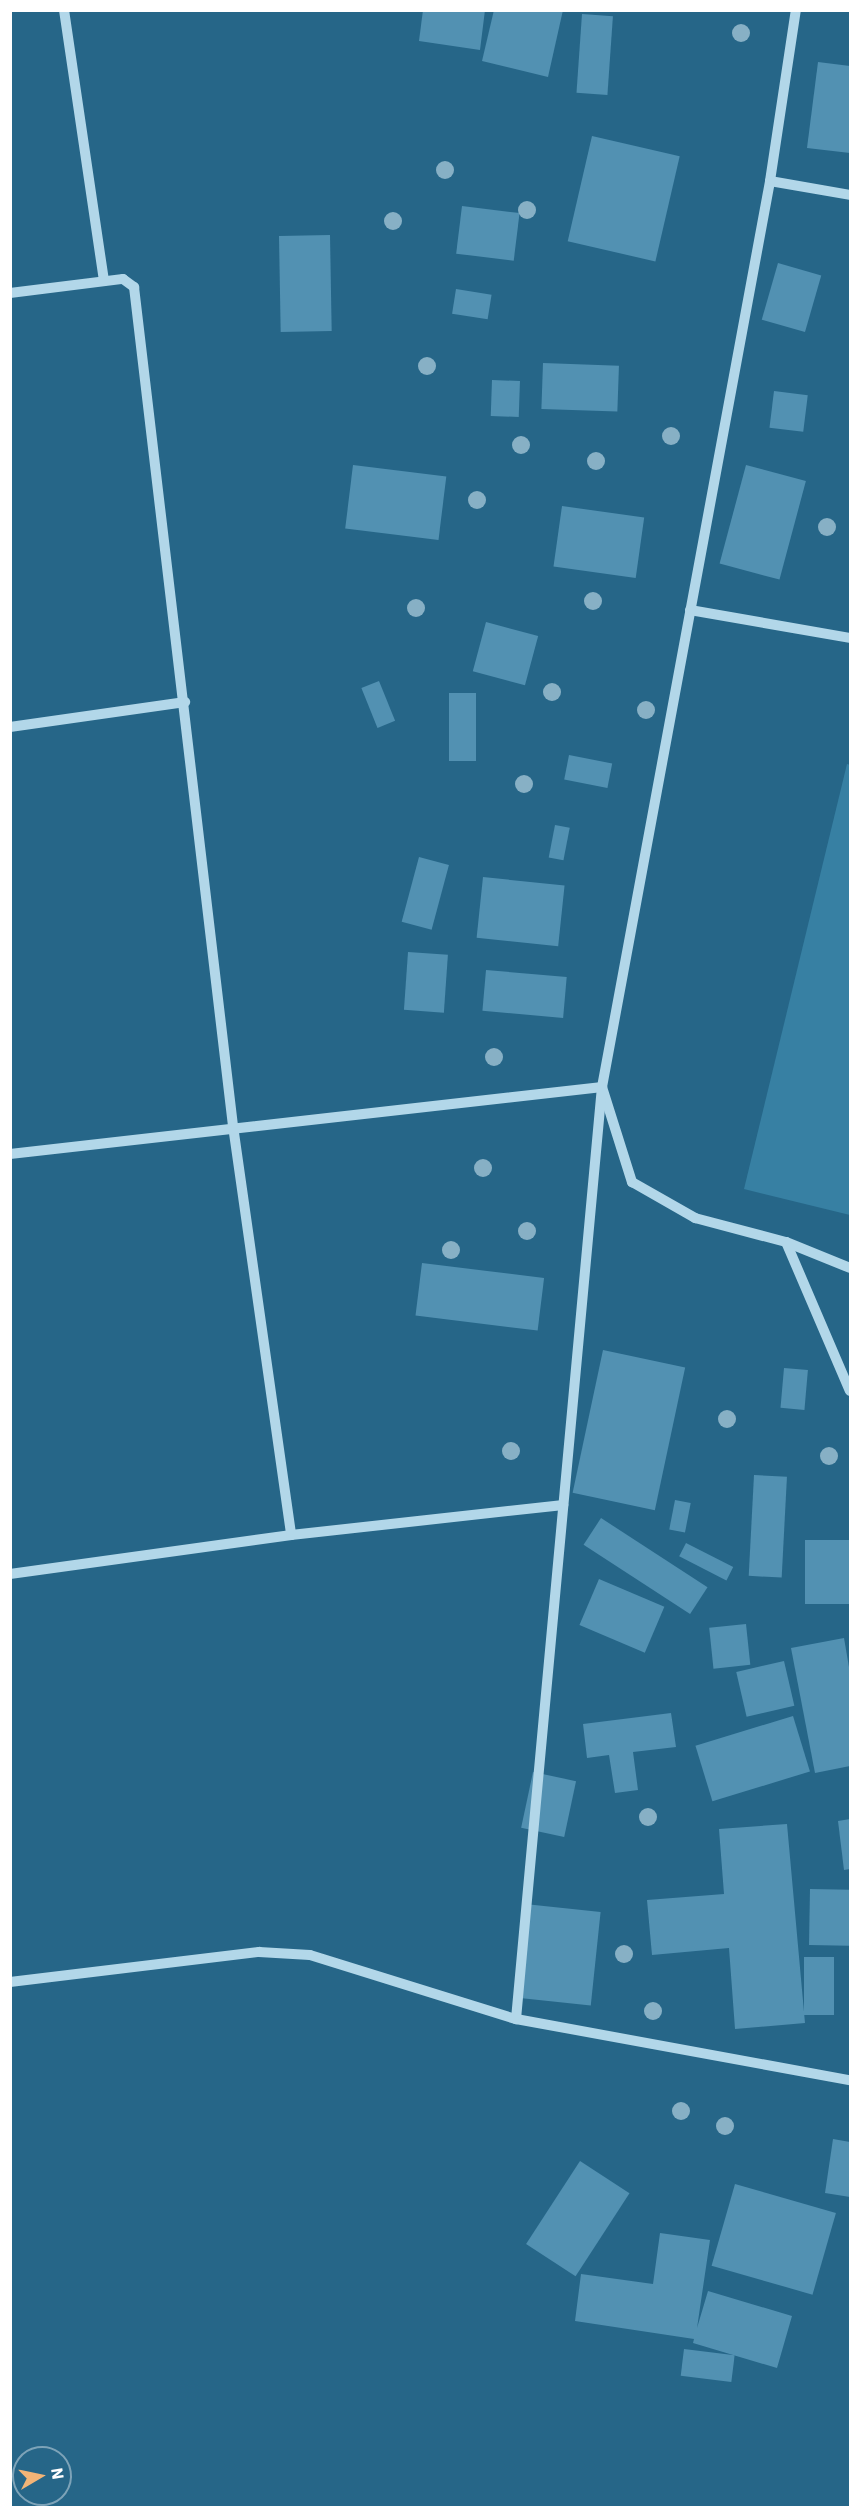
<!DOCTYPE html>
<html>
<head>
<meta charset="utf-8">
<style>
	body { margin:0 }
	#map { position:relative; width:861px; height:2518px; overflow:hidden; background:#266688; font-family:"IBM Plex Sans",sans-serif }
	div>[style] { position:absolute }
	.green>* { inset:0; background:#3780a3 }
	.building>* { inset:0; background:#5291b2; transform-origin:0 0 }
	.minor>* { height:10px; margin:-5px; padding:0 5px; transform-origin:5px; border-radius:5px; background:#b2d7e9 }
	.trees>* { width:18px; height:18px; margin:-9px; border-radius:50%; background:#87b0c5 }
	span { translate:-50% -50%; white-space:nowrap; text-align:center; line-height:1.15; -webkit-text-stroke:6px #266688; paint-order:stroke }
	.frame { position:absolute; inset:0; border:12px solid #fff; pointer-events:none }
	.north { position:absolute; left:12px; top:2446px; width:60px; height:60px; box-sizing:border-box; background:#266688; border:2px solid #7da3b8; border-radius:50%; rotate:81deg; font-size:16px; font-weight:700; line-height:24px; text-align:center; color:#fff }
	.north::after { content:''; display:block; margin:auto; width:21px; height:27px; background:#f2b477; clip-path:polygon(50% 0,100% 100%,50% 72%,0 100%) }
</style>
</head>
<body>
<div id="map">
	<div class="green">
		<i style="clip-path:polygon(847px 764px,850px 765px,850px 1215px,744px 1189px)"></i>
	</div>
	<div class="building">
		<i style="clip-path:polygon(423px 10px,485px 10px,480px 50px,419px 41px)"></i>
		<i style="clip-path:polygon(494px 10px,563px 10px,548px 77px,482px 61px)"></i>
		<i style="left:582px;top:14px;width:31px;height:79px;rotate:4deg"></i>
		<i style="clip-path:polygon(818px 62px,850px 66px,850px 153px,807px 148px)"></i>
		<i style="left:592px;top:136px;width:90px;height:108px;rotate:13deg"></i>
		<i style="left:462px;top:206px;width:58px;height:48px;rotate:7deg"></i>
		<i style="left:330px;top:235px;width:96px;height:51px;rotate:89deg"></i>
		<i style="left:778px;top:263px;width:45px;height:59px;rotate:16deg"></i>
		<i style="left:456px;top:289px;width:36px;height:25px;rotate:9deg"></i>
		<i style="left:543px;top:363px;width:76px;height:46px;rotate:2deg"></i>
		<i style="left:492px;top:380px;width:28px;height:36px;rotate:2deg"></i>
		<i style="left:774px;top:391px;width:34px;height:37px;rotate:7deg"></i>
		<i style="left:353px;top:465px;width:94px;height:64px;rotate:7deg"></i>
		<i style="left:746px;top:465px;width:62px;height:102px;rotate:15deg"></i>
		<i style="left:562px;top:506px;width:83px;height:61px;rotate:8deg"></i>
		<i style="left:486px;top:622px;width:54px;height:51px;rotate:15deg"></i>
		<i style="left:379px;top:681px;width:43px;height:19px;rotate:68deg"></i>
		<i style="left:449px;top:693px;width:27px;height:68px"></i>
		<i style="left:569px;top:755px;width:44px;height:25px;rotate:11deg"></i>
		<i style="left:555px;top:825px;width:15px;height:33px;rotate:11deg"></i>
		<i style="left:419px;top:857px;width:31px;height:67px;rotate:15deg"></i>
		<i style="left:483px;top:877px;width:82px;height:61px;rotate:6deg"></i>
		<i style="left:408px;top:952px;width:40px;height:58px;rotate:4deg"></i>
		<i style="left:486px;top:970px;width:81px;height:41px;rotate:5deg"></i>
		<i style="left:422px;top:1263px;width:123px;height:53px;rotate:7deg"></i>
		<i style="left:603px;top:1350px;width:84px;height:146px;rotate:12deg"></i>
		<i style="left:784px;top:1368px;width:24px;height:40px;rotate:5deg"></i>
		<i style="left:754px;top:1475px;width:33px;height:101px;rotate:3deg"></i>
		<i style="left:675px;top:1500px;width:16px;height:30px;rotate:11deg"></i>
		<i style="left:601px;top:1518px;width:127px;height:32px;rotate:33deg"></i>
		<i style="left:805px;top:1540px;width:45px;height:64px"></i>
		<i style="left:686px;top:1543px;width:53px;height:15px;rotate:27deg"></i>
		<i style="left:599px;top:1579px;width:71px;height:50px;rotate:23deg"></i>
		<i style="left:746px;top:1624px;width:41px;height:37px;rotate:84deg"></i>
		<i style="clip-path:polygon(844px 1638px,850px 1673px,850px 1766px,815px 1773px,791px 1648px)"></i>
		<i style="left:784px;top:1661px;width:46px;height:49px;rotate:77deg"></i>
		<i style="clip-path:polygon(671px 1713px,676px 1747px,633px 1752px,638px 1790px,615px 1793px,609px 1755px,587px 1758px,583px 1724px)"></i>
		<i style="left:793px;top:1716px;width:58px;height:102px;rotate:73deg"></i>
		<i style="left:533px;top:1772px;width:44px;height:57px;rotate:12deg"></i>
		<i style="clip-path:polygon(850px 1819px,850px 1869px,844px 1870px,838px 1821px)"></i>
		<i style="clip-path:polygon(787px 1824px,805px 2023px,735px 2029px,729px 1948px,652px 1955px,647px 1900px,724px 1894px,719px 1829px)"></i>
		<i style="left:810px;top:1889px;width:40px;height:56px;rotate:1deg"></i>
		<i style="left:525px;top:1904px;width:76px;height:94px;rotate:6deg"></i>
		<i style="left:804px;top:1957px;width:30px;height:58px"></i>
		<i style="clip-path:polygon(833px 2139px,850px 2142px,850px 2197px,825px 2193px)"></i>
		<i style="left:580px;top:2161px;width:59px;height:99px;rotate:33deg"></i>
		<i style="left:735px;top:2184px;width:105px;height:85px;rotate:16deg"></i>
		<i style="clip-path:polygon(660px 2233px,710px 2240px,697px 2328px,708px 2291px,792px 2316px,777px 2368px,693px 2343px,694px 2339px,575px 2321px,581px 2274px,653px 2284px)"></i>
		<i style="left:684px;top:2349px;width:51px;height:27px;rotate:7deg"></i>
	</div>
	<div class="minor">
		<i style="left:64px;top:10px;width:274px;rotate:81.6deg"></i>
		<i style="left:770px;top:181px;width:81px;rotate:9.9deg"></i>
		<i style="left:10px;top:293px;width:114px;rotate:-7.1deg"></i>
		<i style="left:123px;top:279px;width:14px;rotate:36deg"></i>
		<i style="left:134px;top:287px;width:845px;rotate:83.27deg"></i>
		<i style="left:233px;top:1126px;width:413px;rotate:81.9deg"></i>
		<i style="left:690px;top:610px;width:162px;rotate:9.9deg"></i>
		<i style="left:10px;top:727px;width:177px;rotate:-8.1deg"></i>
		<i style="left:10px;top:1154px;width:596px;rotate:-6.46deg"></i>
		<i style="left:602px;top:1087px;width:100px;rotate:72.5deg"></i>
		<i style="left:632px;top:1182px;width:73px;rotate:29.7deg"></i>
		<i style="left:695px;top:1218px;width:94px;rotate:14.8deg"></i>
		<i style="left:786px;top:1242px;width:69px;rotate:22.1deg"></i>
		<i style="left:786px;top:1242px;width:162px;rotate:66.8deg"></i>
		<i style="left:10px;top:1574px;width:284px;rotate:-7.9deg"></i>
		<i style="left:291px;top:1535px;width:274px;rotate:-6.3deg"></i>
		<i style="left:10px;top:1982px;width:251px;rotate:-6.9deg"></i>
		<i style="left:259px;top:1952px;width:51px;rotate:3.4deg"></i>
		<i style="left:310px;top:1955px;width:216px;rotate:17.3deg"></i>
		<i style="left:516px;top:2019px;width:340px;rotate:10.4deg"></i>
		<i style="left:516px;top:2019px;width:936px;rotate:-84.73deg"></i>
		<i style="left:602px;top:1087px;width:921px;rotate:-79.49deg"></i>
		<i style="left:770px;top:181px;width:173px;rotate:-81.4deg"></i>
	</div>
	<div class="trees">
		<i style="left:741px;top:33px"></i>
		<i style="left:445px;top:170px"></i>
		<i style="left:527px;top:210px"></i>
		<i style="left:393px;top:221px"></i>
		<i style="left:427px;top:366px"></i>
		<i style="left:671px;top:436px"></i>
		<i style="left:521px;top:445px"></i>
		<i style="left:596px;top:461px"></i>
		<i style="left:477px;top:500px"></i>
		<i style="left:827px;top:527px"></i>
		<i style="left:593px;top:601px"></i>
		<i style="left:416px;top:608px"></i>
		<i style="left:552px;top:692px"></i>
		<i style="left:646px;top:710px"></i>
		<i style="left:524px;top:784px"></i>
		<i style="left:494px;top:1057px"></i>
		<i style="left:483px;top:1168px"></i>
		<i style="left:527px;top:1231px"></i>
		<i style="left:451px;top:1250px"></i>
		<i style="left:727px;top:1419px"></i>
		<i style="left:511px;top:1451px"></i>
		<i style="left:829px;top:1456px"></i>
		<i style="left:648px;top:1817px"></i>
		<i style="left:624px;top:1954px"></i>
		<i style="left:653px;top:2011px"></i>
		<i style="left:681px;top:2111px"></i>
		<i style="left:725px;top:2126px"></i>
	</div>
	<div class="frame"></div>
	<div class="north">N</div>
</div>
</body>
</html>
